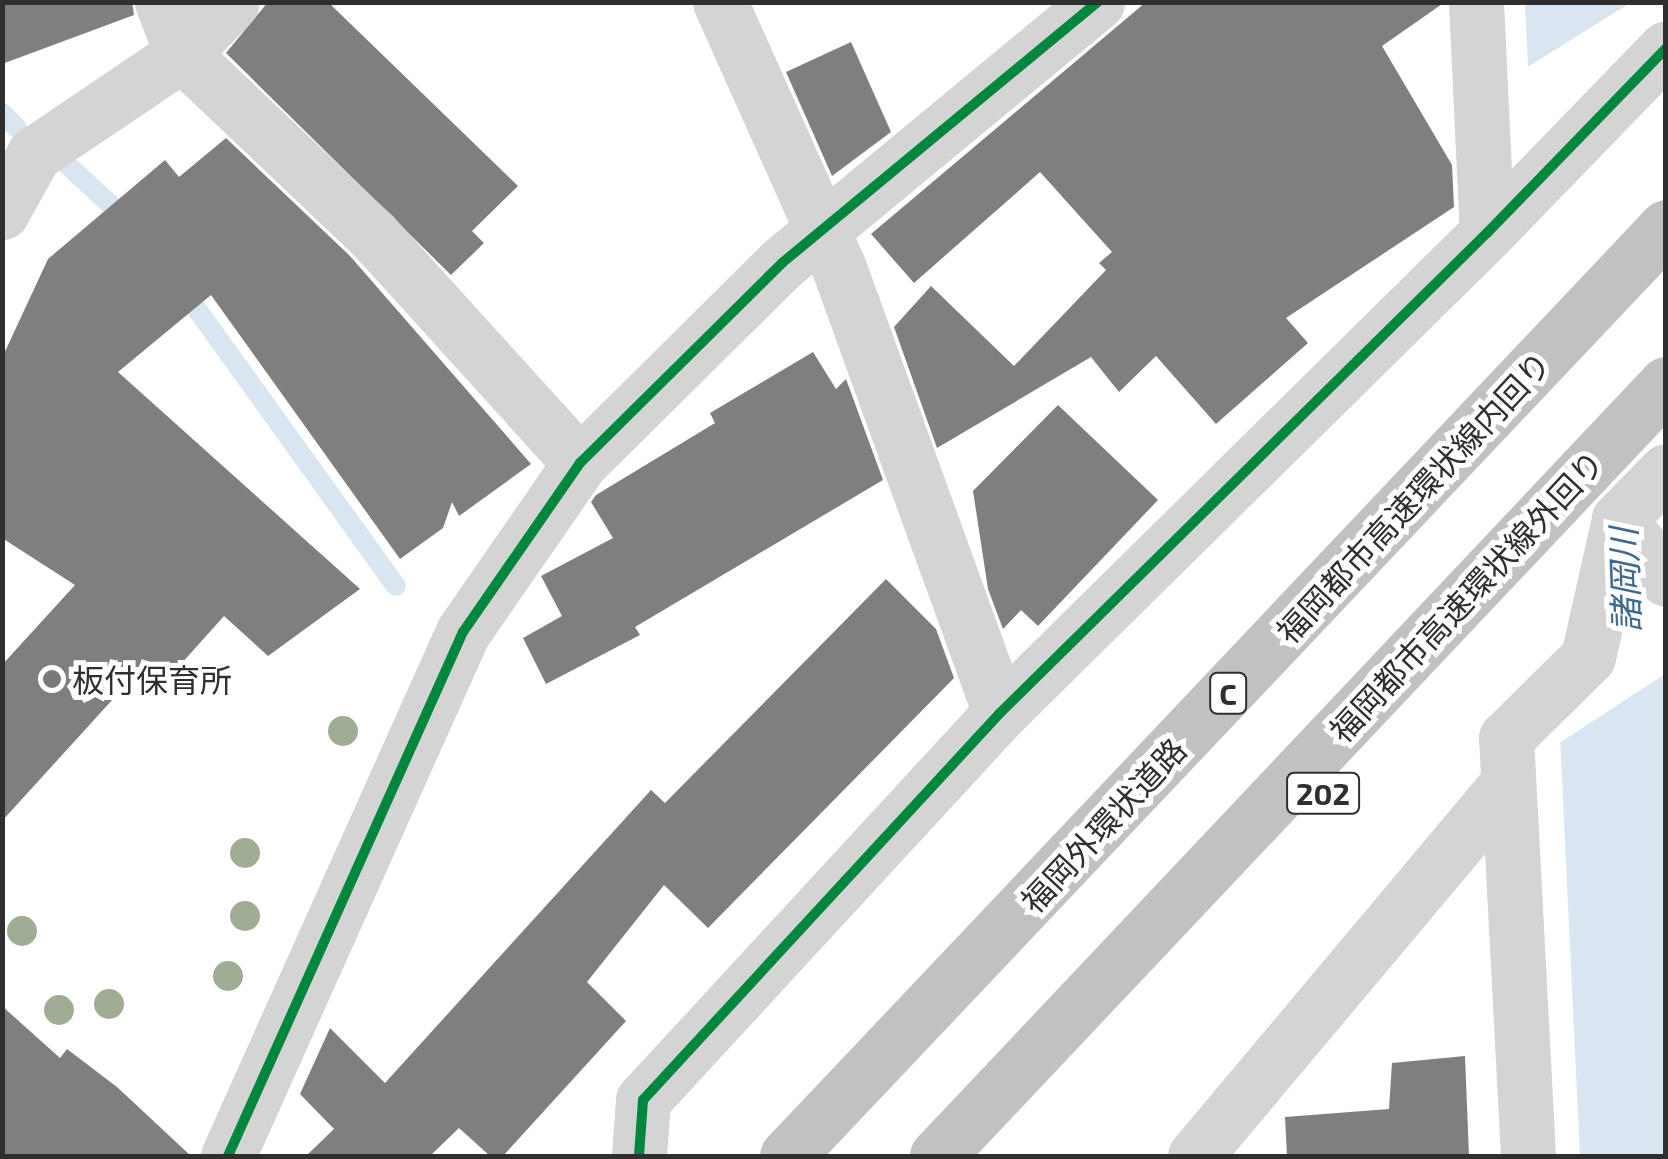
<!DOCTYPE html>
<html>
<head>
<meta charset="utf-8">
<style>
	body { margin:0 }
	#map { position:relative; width:1668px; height:1159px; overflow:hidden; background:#fff; font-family:"Exo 2","Noto Sans JP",sans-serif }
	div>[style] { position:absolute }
	.water>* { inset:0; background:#d9e6f1 }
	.pier>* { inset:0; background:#fff }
	.stream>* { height:20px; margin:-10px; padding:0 10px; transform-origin:10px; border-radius:10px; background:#d9e6f1 }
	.building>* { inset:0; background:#7f7f7f }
	.street>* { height:55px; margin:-27.5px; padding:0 27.5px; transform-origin:27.5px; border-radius:27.5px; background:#d4d4d4 }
	.highway>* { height:55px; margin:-27.5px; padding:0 27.5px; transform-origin:27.5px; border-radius:27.5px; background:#c1c1c1 }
	.highway-bridge>* { height:55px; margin:-27.5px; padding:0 27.5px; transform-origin:27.5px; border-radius:27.5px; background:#c1c1c1 }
	.cycleway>* { height:10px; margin:-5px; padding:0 5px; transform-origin:5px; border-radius:5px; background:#00873e }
	.trees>* { width:30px; height:30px; margin:-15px; border-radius:50%; background:#9ead94 }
	.dots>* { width:28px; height:28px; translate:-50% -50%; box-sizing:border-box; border:5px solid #fff; border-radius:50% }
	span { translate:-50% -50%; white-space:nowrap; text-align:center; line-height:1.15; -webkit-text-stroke:10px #fff; paint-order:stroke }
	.shield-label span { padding:2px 8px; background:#fff; border:2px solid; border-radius:8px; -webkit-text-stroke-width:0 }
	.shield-label { font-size:30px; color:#2f2f2f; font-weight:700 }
	.street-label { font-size:32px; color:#2f2f2f }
	.poi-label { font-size:32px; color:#2f2f2f }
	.left { translate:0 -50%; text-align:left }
	.water-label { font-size:35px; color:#3e6990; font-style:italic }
	.frame { position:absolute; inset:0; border:5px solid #2f2f2f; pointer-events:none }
</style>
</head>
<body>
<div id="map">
	<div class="water">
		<i style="clip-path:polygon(1525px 3px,1661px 3px,1665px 1156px,1580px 1156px)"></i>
	</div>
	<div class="pier">
		<i style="clip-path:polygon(1630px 3px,1662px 3px,1665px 64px,1665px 674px,1555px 746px,1523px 70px)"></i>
	</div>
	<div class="stream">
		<i style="left:2px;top:113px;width:21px;rotate:45deg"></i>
		<i style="left:60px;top:158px;width:94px;rotate:42.8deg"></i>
		<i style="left:181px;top:287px;width:368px;rotate:54.3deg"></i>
	</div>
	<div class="building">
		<i style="clip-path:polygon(2px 2px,132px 2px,134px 15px,2px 64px)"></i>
		<i style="clip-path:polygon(268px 2px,328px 2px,518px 186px,472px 231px,484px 243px,451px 275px,226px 53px)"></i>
		<i style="clip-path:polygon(1146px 2px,1445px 2px,1382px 46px,1452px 165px,1454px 207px,1286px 318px,1308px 343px,1216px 424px,1156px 356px,1119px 392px,1091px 357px,937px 448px,894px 327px,931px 286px,1014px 366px,1106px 270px,1099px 263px,1112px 252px,1040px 172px,914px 283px,871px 234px)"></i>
		<i style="clip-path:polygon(851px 42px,891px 132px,832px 176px,786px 72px)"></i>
		<i style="clip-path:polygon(226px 138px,350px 256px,531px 464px,459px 516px,452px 502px,443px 528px,400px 559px,211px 295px,118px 372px,360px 589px,268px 656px,224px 616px,164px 683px,144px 665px,2px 821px,2px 665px,75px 585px,2px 538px,2px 358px,48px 259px,165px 160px,179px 177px)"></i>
		<i style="clip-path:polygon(813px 352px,836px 389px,846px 379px,883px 480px,635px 627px,640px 635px,546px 684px,523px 638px,562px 616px,541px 576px,613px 538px,591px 502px,596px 495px,715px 423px,710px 413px)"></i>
		<i style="clip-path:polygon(1058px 405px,1158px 500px,1038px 626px,1021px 610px,1003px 629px,988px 589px,973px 491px)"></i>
		<i style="clip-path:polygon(886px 579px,936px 629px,954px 678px,708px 928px,664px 885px,587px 982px,626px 1021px,503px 1156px,490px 1156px,459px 1128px,430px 1156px,306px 1156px,334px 1129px,300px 1094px,330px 1028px,385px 1083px,651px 790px,665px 803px)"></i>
		<i style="clip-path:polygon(2px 1006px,60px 1058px,67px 1049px,117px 1087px,191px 1156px,2px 1156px)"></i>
		<i style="clip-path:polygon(1465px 1056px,1469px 1156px,1287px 1156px,1285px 1117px,1389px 1109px,1392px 1063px)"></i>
	</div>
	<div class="street">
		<i style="left:162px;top:2px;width:56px;rotate:69deg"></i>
		<i style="left:182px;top:54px;width:262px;rotate:43.5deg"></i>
		<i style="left:372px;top:234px;width:309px;rotate:47.8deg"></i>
		<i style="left:720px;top:2px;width:291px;rotate:65.9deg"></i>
		<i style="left:839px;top:268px;width:473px;rotate:70.1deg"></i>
		<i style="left:1476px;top:2px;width:231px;rotate:87.3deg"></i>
		<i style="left:2px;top:212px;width:66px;rotate:-61.1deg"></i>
		<i style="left:34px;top:154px;width:179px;rotate:-34deg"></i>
		<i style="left:182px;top:54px;width:72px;rotate:-46.1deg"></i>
		<i style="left:1619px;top:519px;width:76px;rotate:51.9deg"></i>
		<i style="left:228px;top:1156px;width:574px;rotate:-65.85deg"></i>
		<i style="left:463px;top:632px;width:206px;rotate:-55.3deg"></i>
		<i style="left:580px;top:463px;width:284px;rotate:-44.7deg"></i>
		<i style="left:782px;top:263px;width:409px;rotate:-39.6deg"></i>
		<i style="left:639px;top:1156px;width:56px;rotate:-85.9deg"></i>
		<i style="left:643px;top:1100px;width:527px;rotate:-47.31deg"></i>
		<i style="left:1000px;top:713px;width:684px;rotate:-44.59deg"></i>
		<i style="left:1487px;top:233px;width:257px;rotate:-45.9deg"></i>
		<i style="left:1195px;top:1156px;width:487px;rotate:-50deg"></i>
		<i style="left:1528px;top:1156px;width:419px;rotate:-93deg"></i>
		<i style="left:1506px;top:738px;width:115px;rotate:-44.6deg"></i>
		<i style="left:1588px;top:657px;width:141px;rotate:-77.3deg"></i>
		<i style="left:1619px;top:519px;width:67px;rotate:-45.6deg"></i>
	</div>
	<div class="highway">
		<i style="left:937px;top:1156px;width:1062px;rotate:-46.64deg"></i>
	</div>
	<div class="highway-bridge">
		<i style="left:787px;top:1156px;width:1279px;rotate:-46.58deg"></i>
	</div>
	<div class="cycleway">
		<i style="left:228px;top:1156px;width:574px;rotate:-65.85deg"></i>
		<i style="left:463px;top:632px;width:206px;rotate:-55.3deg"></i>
		<i style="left:580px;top:463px;width:284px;rotate:-44.7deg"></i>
		<i style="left:782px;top:263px;width:409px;rotate:-39.6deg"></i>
		<i style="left:639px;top:1156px;width:56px;rotate:-85.9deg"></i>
		<i style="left:643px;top:1100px;width:527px;rotate:-47.31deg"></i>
		<i style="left:1000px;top:713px;width:684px;rotate:-44.59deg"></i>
		<i style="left:1487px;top:233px;width:257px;rotate:-45.9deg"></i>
	</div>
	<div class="trees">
		<i style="left:343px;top:731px"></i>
		<i style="left:245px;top:853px"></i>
		<i style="left:245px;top:916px"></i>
		<i style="left:22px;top:931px"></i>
		<i style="left:228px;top:976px"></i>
		<i style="left:109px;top:1004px"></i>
		<i style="left:59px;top:1010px"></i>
	</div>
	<div class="dots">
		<i style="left:52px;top:679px;background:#787878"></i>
	</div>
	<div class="shield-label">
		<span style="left:1228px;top:693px">C</span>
		<span style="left:1323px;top:793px">202</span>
	</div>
	<div class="street-label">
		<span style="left:1413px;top:497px;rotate:-47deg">福岡都市高速環状線内回り</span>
		<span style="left:1466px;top:596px;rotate:-47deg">福岡都市高速環状線外回り</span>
		<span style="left:1103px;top:825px;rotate:-47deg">福岡外環状道路</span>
	</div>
	<div class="poi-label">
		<span class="left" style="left:72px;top:679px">板付保育所</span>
	</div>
	<div class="water-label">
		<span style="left:1624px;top:580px;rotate:-92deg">諸岡川</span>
	</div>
	<div class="frame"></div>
</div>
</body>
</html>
